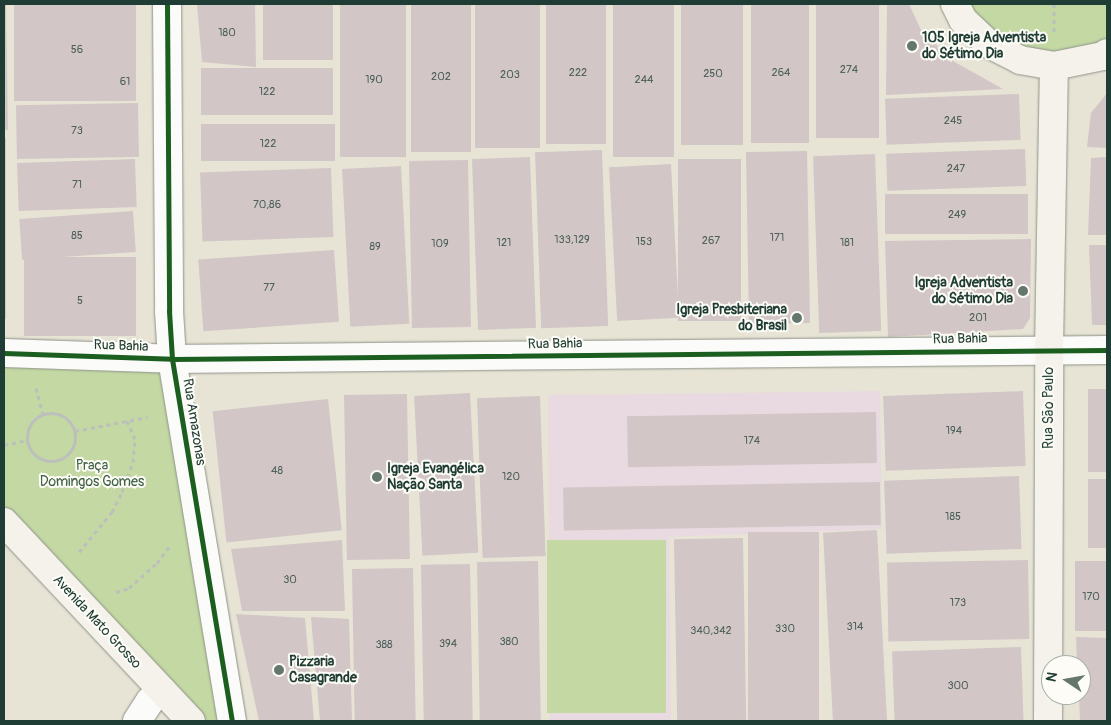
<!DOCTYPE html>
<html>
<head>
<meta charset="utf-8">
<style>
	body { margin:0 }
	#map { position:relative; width:1111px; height:725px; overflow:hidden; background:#e7e4d5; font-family:Pangolin,sans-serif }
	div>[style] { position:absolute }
	.built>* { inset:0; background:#e9dae1 }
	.green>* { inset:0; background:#c3d8a3; transform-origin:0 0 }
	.building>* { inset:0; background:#d2c6c7; transform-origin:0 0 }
	.path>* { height:3px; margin-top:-1.5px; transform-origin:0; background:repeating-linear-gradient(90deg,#bcbfbc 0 4px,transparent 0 8px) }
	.path>.ring { margin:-1.5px; padding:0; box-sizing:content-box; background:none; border:3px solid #bcbfbc; border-radius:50% }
	.roads { filter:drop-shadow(0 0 1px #8e9289) drop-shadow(0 0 1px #8e9289) }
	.street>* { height:28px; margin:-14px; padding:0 14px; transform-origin:14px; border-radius:14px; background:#fbfbf9 }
	.secondary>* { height:28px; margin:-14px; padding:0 14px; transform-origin:14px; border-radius:14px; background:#f5f2eb }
	.cycleway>* { height:5px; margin:-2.5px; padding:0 2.5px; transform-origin:2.5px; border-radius:2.5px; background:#1b5e20 }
	.dots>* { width:14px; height:14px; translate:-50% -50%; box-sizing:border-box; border:2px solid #fdfcf7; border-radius:50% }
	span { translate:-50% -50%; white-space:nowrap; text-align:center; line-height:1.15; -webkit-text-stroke:4px #fdfcf7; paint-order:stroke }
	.number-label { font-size:11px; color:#4c5f59 }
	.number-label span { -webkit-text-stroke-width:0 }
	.poi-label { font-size:14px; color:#1f3d34; font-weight:700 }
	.left { translate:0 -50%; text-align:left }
	.right { translate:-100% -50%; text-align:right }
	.street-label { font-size:14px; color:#1f3d34 }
	.park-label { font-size:14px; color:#406146 }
	.frame { position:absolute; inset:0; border:5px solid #1f3d34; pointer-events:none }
	.north { position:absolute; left:1041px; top:655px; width:50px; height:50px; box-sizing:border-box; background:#fdfcf7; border:1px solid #a4b0a9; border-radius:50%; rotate:282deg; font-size:14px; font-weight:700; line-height:20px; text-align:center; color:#1f3d34 }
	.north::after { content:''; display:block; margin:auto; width:18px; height:22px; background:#65776c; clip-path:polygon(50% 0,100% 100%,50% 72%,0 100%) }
</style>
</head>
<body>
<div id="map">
	<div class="built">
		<i style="clip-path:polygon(880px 391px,882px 529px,669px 537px,671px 721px,550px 721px,548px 395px)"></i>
	</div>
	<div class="green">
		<i style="clip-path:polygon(965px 4px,1107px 4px,1107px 40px,1097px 46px,1061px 54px,1025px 49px,992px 32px)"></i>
		<i style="clip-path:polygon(4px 360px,164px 366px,223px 721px,202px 721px,4px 511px)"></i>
		<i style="left:666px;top:540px;width:173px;height:119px;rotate:90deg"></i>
	</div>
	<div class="building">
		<i style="clip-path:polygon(4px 4px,6px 4px,8px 130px,4px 130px)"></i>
		<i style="left:14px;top:4px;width:122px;height:97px"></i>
		<i style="clip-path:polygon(197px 4px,255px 4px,256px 67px,202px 62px)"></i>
		<i style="left:263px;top:4px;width:70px;height:56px"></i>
		<i style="left:340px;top:4px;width:66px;height:153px"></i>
		<i style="left:411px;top:4px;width:60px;height:148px"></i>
		<i style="left:475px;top:4px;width:65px;height:144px"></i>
		<i style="left:546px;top:4px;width:60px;height:140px"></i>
		<i style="left:613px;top:4px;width:61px;height:153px"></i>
		<i style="left:681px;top:4px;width:62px;height:141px"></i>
		<i style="left:751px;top:4px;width:58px;height:139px"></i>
		<i style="left:816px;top:4px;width:63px;height:134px"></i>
		<i style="clip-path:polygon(887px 4px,909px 4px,921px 30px,953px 61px,1003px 89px,886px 95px)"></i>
		<i style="left:201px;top:68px;width:132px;height:47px"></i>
		<i style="clip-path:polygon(1107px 93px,1107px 148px,1087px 147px,1091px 113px)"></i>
		<i style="left:1019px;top:94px;width:46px;height:134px;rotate:88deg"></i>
		<i style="left:138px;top:103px;width:54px;height:122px;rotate:89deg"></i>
		<i style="left:335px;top:124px;width:37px;height:134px;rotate:90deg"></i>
		<i style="left:4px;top:138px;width:2px;height:181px"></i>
		<i style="left:1025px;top:149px;width:37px;height:139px;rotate:88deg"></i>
		<i style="left:602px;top:150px;width:176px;height:67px;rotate:88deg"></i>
		<i style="left:807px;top:151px;width:172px;height:61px;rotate:89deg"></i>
		<i style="left:875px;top:154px;width:177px;height:62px;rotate:88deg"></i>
		<i style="left:530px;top:157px;width:171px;height:58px;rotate:88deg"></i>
		<i style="clip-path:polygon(1107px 157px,1107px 235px,1088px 235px,1091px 158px)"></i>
		<i style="left:135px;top:159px;width:48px;height:118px;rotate:88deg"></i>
		<i style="left:741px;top:159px;width:162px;height:63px;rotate:90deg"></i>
		<i style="left:468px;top:160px;width:167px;height:59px;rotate:89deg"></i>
		<i style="left:671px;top:164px;width:154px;height:62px;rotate:87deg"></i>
		<i style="left:401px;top:166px;width:158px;height:59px;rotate:87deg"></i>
		<i style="left:331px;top:168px;width:69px;height:131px;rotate:88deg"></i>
		<i style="left:1028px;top:194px;width:40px;height:143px;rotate:90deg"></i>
		<i style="left:133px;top:211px;width:41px;height:114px;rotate:86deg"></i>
		<i style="clip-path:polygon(1031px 239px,1030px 318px,1023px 329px,888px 337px,885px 241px)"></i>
		<i style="clip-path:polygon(1089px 245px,1107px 245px,1107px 325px,1092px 325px)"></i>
		<i style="left:334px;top:250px;width:72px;height:136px;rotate:86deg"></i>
		<i style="left:136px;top:257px;width:79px;height:112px;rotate:90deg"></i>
		<i style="left:1088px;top:389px;width:19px;height:83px"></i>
		<i style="left:1023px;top:391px;width:75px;height:140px;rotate:88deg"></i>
		<i style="left:470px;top:393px;width:160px;height:56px;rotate:87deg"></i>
		<i style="left:407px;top:394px;width:165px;height:63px;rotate:89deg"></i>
		<i style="left:540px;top:396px;width:160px;height:63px;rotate:88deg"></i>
		<i style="left:328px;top:399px;width:132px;height:116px;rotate:84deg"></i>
		<i style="left:876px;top:412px;width:51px;height:249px;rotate:89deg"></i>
		<i style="left:1019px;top:476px;width:73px;height:135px;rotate:88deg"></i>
		<i style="left:1088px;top:479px;width:19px;height:69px"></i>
		<i style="left:880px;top:482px;width:43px;height:317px;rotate:89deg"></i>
		<i style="left:877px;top:530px;width:191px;height:54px;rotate:87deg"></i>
		<i style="left:819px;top:532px;width:189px;height:71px;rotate:90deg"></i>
		<i style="left:743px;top:538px;width:183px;height:69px;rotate:89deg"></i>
		<i style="clip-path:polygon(342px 540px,345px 611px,242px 611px,231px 549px)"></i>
		<i style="left:1028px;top:560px;width:79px;height:141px;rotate:89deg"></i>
		<i style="left:538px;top:561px;width:160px;height:61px;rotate:89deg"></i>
		<i style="left:1107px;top:561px;width:70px;height:32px;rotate:90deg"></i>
		<i style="left:470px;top:564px;width:157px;height:49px;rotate:89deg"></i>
		<i style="left:413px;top:568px;width:153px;height:61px;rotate:89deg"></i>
		<i style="clip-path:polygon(236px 614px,305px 618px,314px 721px,259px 721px)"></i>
		<i style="clip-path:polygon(311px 617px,349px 619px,352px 721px,320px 721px)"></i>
		<i style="clip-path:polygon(1076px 637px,1107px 638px,1107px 721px,1080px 721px,1079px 695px,1081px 695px,1081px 665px,1077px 665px)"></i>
		<i style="left:1021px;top:647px;width:74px;height:129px;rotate:88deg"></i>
	</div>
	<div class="path">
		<i style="left:1054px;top:4px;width:29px;rotate:90deg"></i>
		<i style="left:36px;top:388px;width:27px;rotate:75deg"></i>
		<i class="ring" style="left:27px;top:413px;width:45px;height:45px"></i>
		<i style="left:75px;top:431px;width:74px;rotate:-10.9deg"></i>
		<i style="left:4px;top:445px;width:24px;rotate:-12deg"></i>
		<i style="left:79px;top:552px;width:52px;rotate:-50.5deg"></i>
		<i style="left:112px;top:512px;width:22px;rotate:-63deg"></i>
		<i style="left:122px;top:492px;width:32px;rotate:-70deg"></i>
		<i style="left:133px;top:462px;width:23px;rotate:-85deg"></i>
		<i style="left:135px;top:439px;width:20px;rotate:-114deg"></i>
		<i style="left:116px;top:592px;width:14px;rotate:-17deg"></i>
		<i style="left:129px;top:588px;width:38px;rotate:-42deg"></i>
		<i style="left:157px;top:563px;width:20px;rotate:-53deg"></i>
	</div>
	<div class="roads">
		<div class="street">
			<i style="left:167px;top:4px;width:307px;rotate:89.6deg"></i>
			<i style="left:169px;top:311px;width:48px;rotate:86.4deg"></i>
			<i style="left:172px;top:359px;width:367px;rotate:80.6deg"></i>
			<i style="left:4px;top:353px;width:168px;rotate:2deg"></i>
			<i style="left:172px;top:359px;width:935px;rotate:-0.55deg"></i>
			<i style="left:137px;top:721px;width:24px;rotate:-57deg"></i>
			<i style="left:150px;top:701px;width:16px;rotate:-40deg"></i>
		</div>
		<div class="secondary">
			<i style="left:955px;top:4px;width:18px;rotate:63deg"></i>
			<i style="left:963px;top:20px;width:35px;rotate:43deg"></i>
			<i style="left:989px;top:44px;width:35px;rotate:27deg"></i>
			<i style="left:1020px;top:60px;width:35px;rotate:10deg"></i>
			<i style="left:1054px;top:66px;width:50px;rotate:-11.5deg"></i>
			<i style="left:1103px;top:56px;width:5px;rotate:-37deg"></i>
			<i style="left:4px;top:522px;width:273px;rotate:46.8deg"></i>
			<i style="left:1048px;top:721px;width:372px;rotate:-89.8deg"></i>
			<i style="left:1049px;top:349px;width:283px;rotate:-89deg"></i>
		</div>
	</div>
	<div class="cycleway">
		<i style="left:167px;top:4px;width:307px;rotate:89.6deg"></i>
		<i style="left:169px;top:311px;width:48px;rotate:86.4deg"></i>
		<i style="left:172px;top:359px;width:367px;rotate:80.6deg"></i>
		<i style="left:4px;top:353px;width:168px;rotate:2deg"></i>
		<i style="left:172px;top:359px;width:935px;rotate:-0.55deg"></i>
	</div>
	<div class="dots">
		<i style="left:912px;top:46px;background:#65776c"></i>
		<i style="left:1023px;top:291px;background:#65776c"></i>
		<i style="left:797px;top:318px;background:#65776c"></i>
		<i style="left:377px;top:477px;background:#65776c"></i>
		<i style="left:279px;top:670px;background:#65776c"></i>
	</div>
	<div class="number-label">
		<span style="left:227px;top:33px">180</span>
		<span style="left:77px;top:50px">56</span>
		<span style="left:849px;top:70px">274</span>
		<span style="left:578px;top:73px">222</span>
		<span style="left:781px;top:73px">264</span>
		<span style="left:713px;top:74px">250</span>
		<span style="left:510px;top:75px">203</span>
		<span style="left:441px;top:77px">202</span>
		<span style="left:374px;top:80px">190</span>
		<span style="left:644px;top:80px">244</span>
		<span style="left:125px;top:82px">61</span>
		<span style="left:267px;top:92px">122</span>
		<span style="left:953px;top:121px">245</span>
		<span style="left:77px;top:131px">73</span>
		<span style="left:268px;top:144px">122</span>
		<span style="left:956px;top:169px">247</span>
		<span style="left:77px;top:185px">71</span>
		<span style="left:267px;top:205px">70,86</span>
		<span style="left:957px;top:215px">249</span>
		<span style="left:77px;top:236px">85</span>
		<span style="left:777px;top:238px">171</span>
		<span style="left:572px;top:240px">133,129</span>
		<span style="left:711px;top:241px">267</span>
		<span style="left:644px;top:242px">153</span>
		<span style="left:504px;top:243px">121</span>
		<span style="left:847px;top:243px">181</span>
		<span style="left:440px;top:244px">109</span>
		<span style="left:375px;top:247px">89</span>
		<span style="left:269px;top:288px">77</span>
		<span style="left:80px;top:301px">5</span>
		<span style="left:978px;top:318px">201</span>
		<span style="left:954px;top:431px">194</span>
		<span style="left:752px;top:441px">174</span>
		<span style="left:277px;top:471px">48</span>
		<span style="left:511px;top:477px">120</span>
		<span style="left:953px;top:517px">185</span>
		<span style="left:290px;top:580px">30</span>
		<span style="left:1091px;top:597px">170</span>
		<span style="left:958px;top:603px">173</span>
		<span style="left:855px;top:627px">314</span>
		<span style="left:785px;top:629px">330</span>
		<span style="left:711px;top:631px">340,342</span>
		<span style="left:509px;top:642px">380</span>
		<span style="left:448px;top:644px">394</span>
		<span style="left:384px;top:645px">388</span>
		<span style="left:958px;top:686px">300</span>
	</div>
	<div class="poi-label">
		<span class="left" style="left:922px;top:46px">105 Igreja Adventista<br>do Sétimo Dia</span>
		<span class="right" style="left:1013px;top:291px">Igreja Adventista<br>do Sétimo Dia</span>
		<span class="right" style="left:787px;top:318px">Igreja Presbiteriana<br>do Brasil</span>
		<span class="left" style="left:387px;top:477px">Igreja Evangélica<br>Nação Santa</span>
		<span class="left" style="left:289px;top:670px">Pizzaria<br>Casagrande</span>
	</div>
	<div class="street-label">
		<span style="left:960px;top:339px;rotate:-1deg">Rua Bahia</span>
		<span style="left:555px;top:344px;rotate:-1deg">Rua Bahia</span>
		<span style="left:121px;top:346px;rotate:2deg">Rua Bahia</span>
		<span style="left:1049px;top:408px;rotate:-90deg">Rua São Paulo</span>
		<span style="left:194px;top:422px;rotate:81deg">Rua Amazonas</span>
		<span style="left:97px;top:622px;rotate:47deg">Avenida Mato Grosso</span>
	</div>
	<div class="park-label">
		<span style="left:92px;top:474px">Praça<br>Domingos Gomes</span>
	</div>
	<div class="frame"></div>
	<div class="north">N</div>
</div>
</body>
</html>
